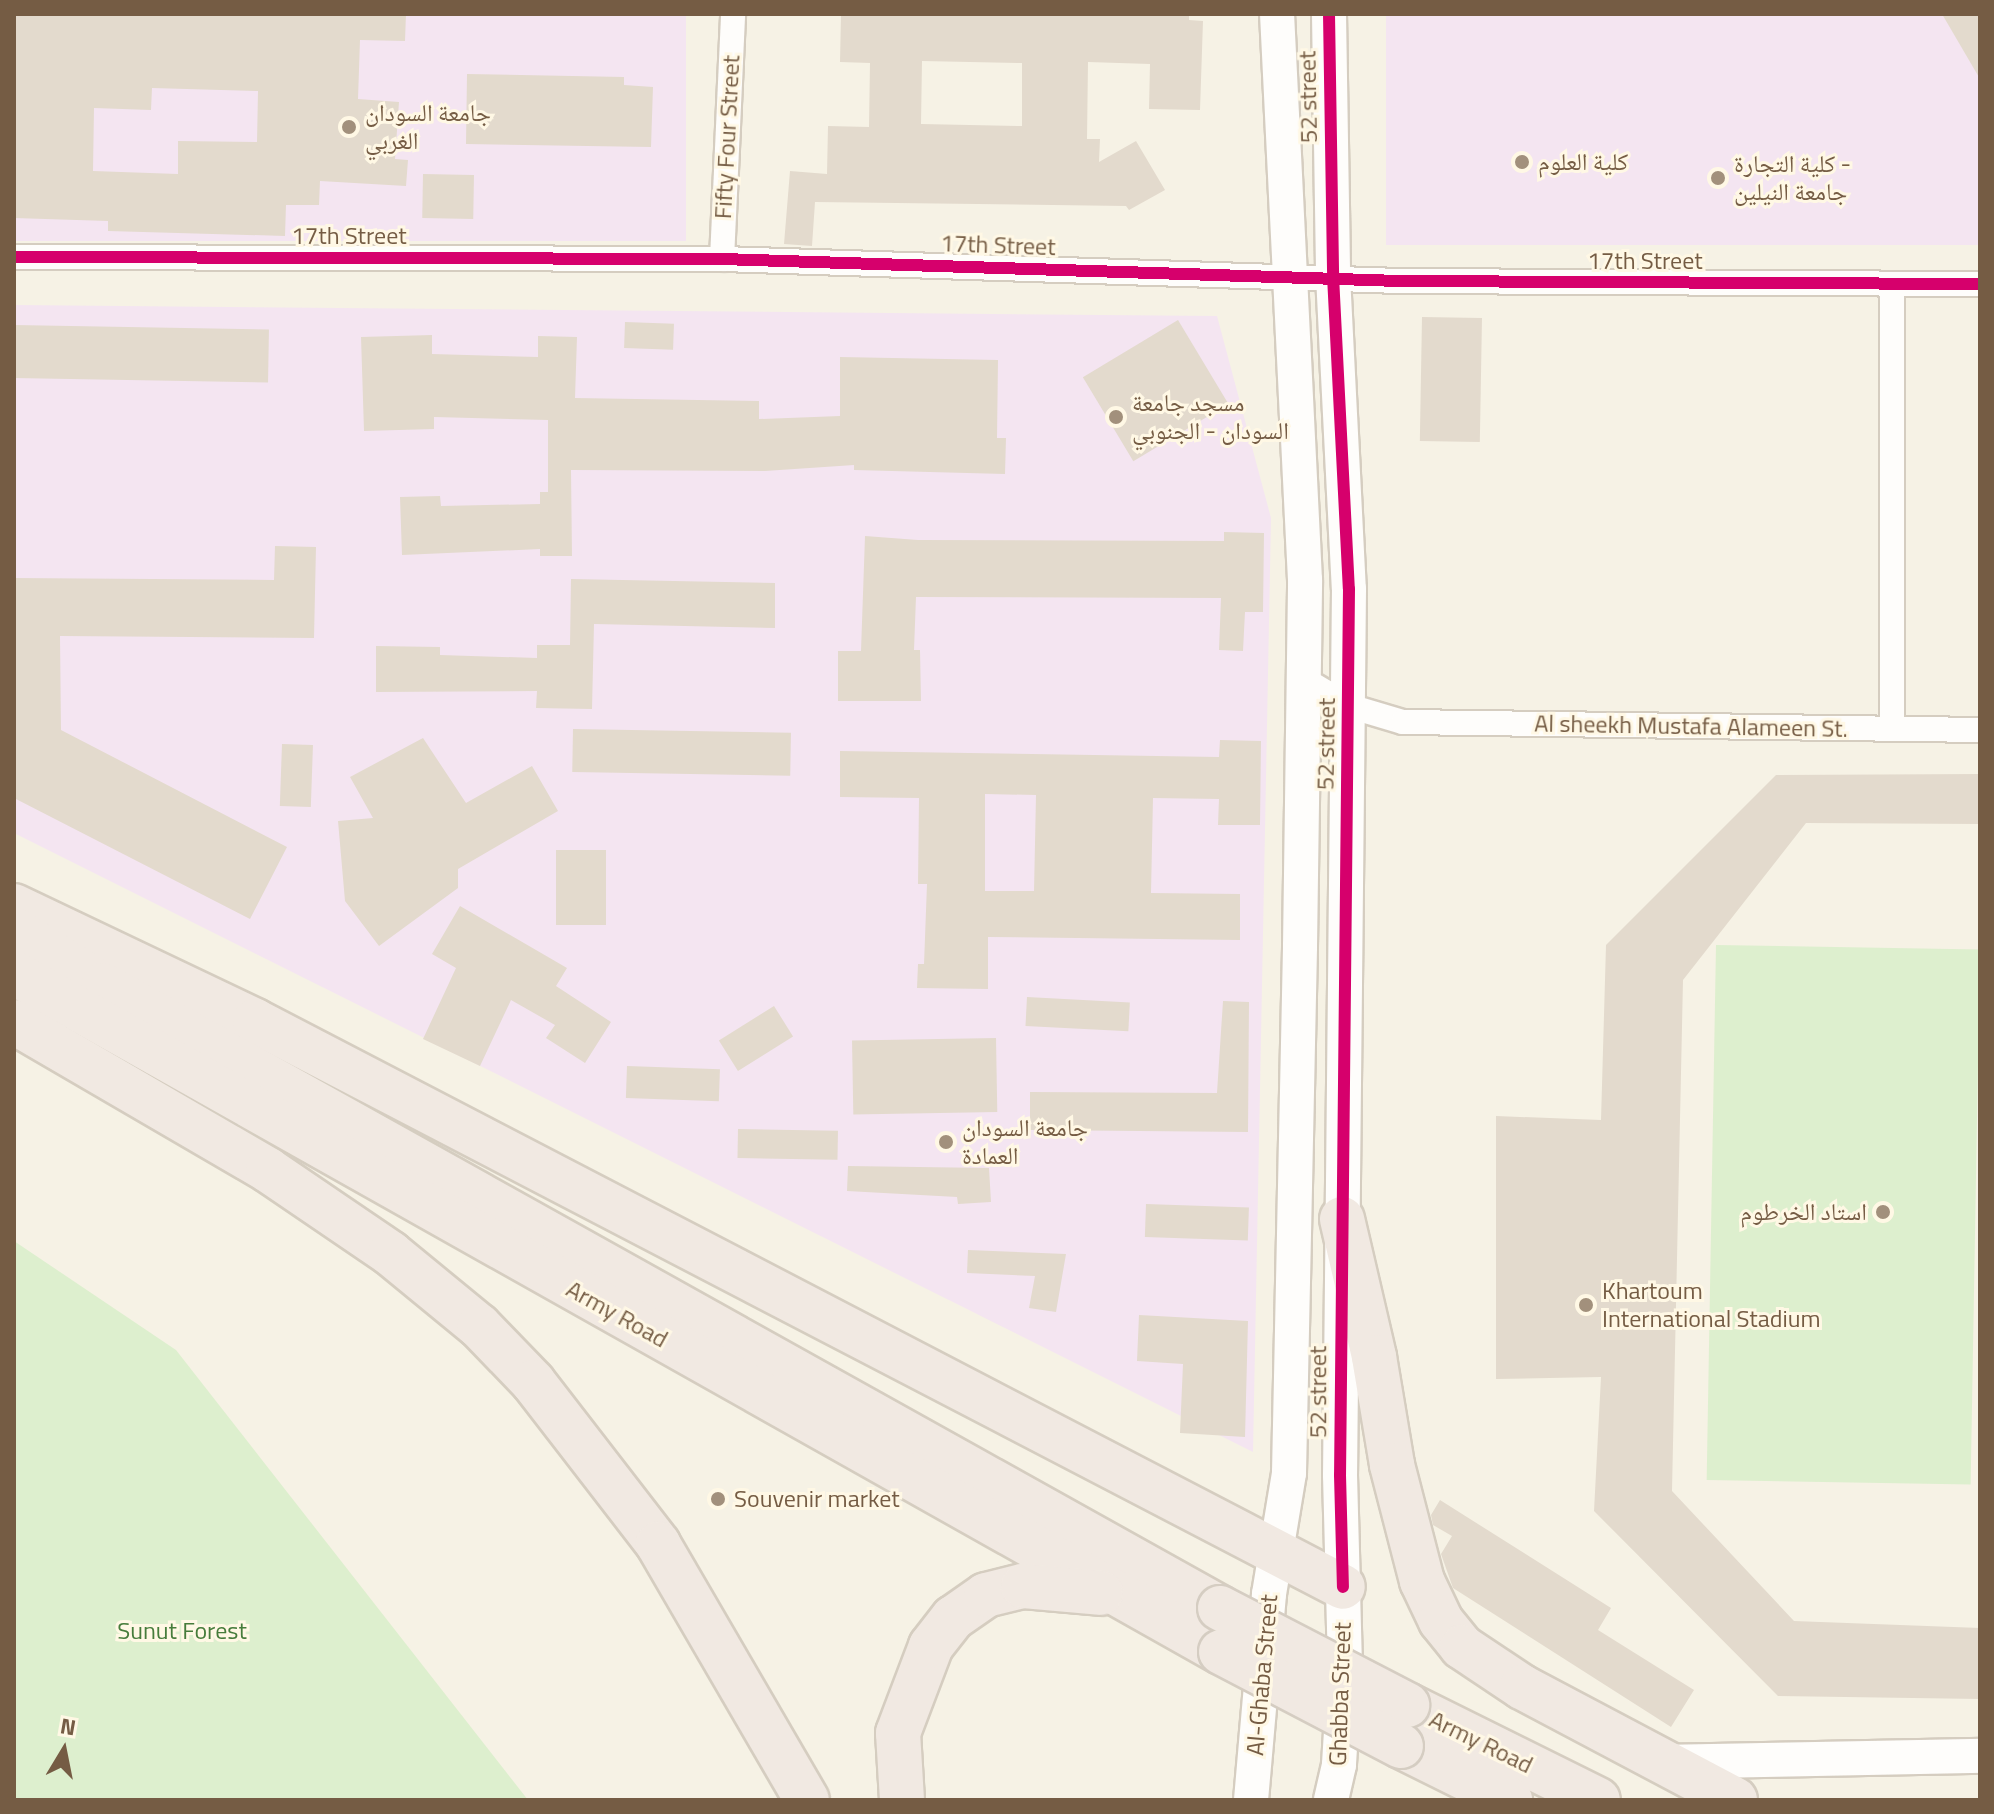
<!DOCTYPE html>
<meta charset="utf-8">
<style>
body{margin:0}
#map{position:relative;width:1994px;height:1814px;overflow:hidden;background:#f6f2e5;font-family:"Titillium Web","Noto Naskh Arabic",sans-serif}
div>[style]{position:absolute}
.education>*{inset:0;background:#f4e5f1;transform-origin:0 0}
.green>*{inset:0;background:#ddefce;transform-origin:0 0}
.building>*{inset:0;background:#e3dacd;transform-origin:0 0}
.roads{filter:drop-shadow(2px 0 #d5cdc0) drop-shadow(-2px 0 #d5cdc0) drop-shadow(0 2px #d5cdc0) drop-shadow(0 -2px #d5cdc0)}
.street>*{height:24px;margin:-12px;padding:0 12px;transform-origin:12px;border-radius:12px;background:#fefdfb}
.secondary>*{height:34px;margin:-17px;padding:0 17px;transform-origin:17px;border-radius:17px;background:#fefdfb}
.highway>*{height:44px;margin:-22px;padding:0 22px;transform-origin:22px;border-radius:22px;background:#f1e9e2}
.bridges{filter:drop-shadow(2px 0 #d5cdc2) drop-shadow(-2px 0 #d5cdc2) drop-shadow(0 2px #d5cdc2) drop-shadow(0 -2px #d5cdc2)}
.highway-bridge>*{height:44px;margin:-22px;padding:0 22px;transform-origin:22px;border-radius:22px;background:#f1e9e2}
.cycleway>*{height:12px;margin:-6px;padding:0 6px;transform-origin:6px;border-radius:6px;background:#d6006c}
.dots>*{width:22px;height:22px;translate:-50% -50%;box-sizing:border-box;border:4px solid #fff8e5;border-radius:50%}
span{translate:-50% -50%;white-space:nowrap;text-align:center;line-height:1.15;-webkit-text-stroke:6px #fff8e5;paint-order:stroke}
.street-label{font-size:24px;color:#755c44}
.poi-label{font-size:24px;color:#755c44}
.left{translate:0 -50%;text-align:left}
.right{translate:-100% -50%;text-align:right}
.park-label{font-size:24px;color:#467c3b}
.frame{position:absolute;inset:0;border:16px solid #755c44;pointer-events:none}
.north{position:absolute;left:24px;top:1710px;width:80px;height:80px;-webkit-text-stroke:6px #fff8e5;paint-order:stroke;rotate:10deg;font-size:22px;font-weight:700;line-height:32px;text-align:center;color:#755c44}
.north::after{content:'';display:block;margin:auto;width:28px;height:36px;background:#755c44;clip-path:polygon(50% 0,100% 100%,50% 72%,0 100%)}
</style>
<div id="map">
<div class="education">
<i style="left:14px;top:14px;width:672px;height:227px"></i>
<i style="left:1386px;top:14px;width:594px;height:231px"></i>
<i style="clip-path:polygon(14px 305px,1217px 316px,1271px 518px,1253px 1452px,14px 833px)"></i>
</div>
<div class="green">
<i style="left:1716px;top:945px;width:264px;height:535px;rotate:1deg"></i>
<i style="clip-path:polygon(14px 1241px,176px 1350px,528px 1800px,14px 1800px)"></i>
</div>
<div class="building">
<i style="clip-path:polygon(evenodd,14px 14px,406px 14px,405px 41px,360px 40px,358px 99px,399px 102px,395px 159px,408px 160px,406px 186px,320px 181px,319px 205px,286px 205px,285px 236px,108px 231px,108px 221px,14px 218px,14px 14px,152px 88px,258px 91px,257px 142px,178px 141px,178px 174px,93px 171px,94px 108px,151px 110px,152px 88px)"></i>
<i style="clip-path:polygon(evenodd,841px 14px,1189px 14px,1189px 20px,1203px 21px,1200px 110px,1149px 109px,1150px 64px,1088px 62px,1087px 139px,1100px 139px,1099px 162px,1136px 141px,1165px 190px,1129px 210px,1126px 206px,815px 202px,812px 246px,784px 244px,790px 171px,827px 174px,828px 126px,869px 127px,870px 63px,840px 62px,841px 14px,922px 61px,1022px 63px,1022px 126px,921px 124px,922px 61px)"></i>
<i style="clip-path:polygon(1942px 14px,1980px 14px,1980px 79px)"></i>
<i style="clip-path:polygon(467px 74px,624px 77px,624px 85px,653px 87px,651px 147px,466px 144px)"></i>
<i style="left:423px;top:174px;width:51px;height:44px;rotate:1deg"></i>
<i style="left:1422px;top:317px;width:60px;height:124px;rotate:1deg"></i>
<i style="left:1178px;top:320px;width:98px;height:111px;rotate:59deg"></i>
<i style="left:625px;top:322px;width:49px;height:26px;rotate:2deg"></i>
<i style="left:14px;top:325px;width:255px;height:53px;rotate:1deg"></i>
<i style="clip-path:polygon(432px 335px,432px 354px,538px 357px,538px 336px,577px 337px,575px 398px,759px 401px,759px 419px,840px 416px,840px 357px,998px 360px,997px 438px,1006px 438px,1005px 474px,854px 470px,854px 465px,765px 471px,571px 470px,572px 556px,540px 556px,540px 549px,402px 555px,400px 497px,440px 496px,441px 506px,540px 504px,540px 492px,548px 492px,548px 420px,434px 417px,434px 429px,364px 431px,361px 337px)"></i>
<i style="clip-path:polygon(1224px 532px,1264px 533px,1263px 612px,1245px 612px,1243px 651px,1219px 650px,1221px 598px,916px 597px,914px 650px,920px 650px,921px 701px,838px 701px,838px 651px,861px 651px,865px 536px,918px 540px,1224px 541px)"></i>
<i style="clip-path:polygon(275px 546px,316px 547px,314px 638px,60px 636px,61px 730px,287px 847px,250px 919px,14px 798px,14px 578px,274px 580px)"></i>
<i style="clip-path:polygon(571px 579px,775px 583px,775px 628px,594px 624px,592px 709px,536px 708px,537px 691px,376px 692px,376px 646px,440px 647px,440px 655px,537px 658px,537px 645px,570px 645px)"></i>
<i style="left:573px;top:729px;width:218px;height:43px;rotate:1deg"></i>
<i style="clip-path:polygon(423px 738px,466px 803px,532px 766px,558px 811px,458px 869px,458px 888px,379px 946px,345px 901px,338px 821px,373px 818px,350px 777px)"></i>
<i style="clip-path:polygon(evenodd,1220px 740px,1261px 741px,1260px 825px,1218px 825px,1219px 799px,1153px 798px,1151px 893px,1240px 894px,1240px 940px,988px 937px,988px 989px,917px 988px,918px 964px,924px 964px,927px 884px,918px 884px,919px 798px,840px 797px,840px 751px,1219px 757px,1220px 740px,985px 794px,1036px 795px,1034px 891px,985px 891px,985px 794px)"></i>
<i style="left:282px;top:744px;width:31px;height:62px;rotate:2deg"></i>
<i style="clip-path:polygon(1980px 774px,1980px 824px,1806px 823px,1683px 980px,1672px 1491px,1794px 1621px,1980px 1628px,1980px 1699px,1778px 1696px,1594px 1511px,1601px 1377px,1496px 1379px,1496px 1116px,1601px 1120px,1606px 945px,1776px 775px)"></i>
<i style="left:556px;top:850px;width:50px;height:75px"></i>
<i style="clip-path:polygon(460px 906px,567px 968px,556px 986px,611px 1022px,585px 1063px,546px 1038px,555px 1025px,511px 1000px,480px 1066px,423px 1039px,456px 968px,432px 954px)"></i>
<i style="left:1027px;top:997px;width:103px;height:29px;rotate:3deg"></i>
<i style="clip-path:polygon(1223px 1001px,1249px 1002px,1248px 1132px,1030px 1130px,1030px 1092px,1217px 1093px)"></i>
<i style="left:774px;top:1006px;width:36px;height:65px;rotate:58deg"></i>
<i style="left:996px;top:1038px;width:74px;height:144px;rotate:89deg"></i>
<i style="left:627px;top:1066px;width:93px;height:32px;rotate:2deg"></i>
<i style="left:738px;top:1129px;width:100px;height:29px;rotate:1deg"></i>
<i style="clip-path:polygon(848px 1166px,989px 1168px,991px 1202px,958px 1204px,957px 1197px,847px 1191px)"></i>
<i style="left:1146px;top:1204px;width:103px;height:33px;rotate:2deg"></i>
<i style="clip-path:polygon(968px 1250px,1066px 1254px,1056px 1312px,1029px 1308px,1035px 1276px,967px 1273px)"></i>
<i style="clip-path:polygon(1139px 1315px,1248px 1321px,1245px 1437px,1180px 1433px,1183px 1364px,1137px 1361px)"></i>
<i style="clip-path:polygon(1440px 1500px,1611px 1608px,1598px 1630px,1694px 1690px,1671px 1727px,1453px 1588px,1441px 1554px,1452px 1536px,1433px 1525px,1431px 1515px)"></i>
</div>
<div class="roads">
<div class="street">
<i style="left:14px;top:257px;width:708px;rotate:0.16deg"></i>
<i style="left:722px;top:259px;width:679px;rotate:1.86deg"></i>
<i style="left:1401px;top:281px;width:579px;rotate:0.3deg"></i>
<i style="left:722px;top:259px;width:245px;rotate:-87.4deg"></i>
<i style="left:1302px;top:678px;width:55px;rotate:30.8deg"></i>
<i style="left:1349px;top:706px;width:56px;rotate:16.5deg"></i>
<i style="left:1403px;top:722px;width:577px;rotate:0.79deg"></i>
<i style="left:1892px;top:729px;width:444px;rotate:-90deg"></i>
</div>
<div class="secondary">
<i style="left:1329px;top:14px;width:262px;rotate:89.1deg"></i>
<i style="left:1333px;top:276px;width:313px;rotate:87.1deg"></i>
<i style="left:1349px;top:589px;width:886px;rotate:90.58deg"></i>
<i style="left:1340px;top:1475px;width:191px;rotate:88.5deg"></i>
<i style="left:1345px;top:1666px;width:99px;rotate:93.5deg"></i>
<i style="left:1339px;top:1765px;width:36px;rotate:103deg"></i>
<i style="left:1664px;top:1762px;width:316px;rotate:-1.1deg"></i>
<i style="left:1251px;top:1800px;width:207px;rotate:-85deg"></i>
<i style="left:1269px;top:1594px;width:123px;rotate:-80.6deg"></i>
<i style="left:1289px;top:1473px;width:527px;rotate:-88.8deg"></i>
<i style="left:1300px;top:946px;width:366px;rotate:-89.2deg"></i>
<i style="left:1305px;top:580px;width:567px;rotate:-92.83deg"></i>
</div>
<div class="highway">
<i style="left:14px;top:906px;width:267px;rotate:25.5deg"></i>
<i style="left:255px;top:1021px;width:1226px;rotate:27.48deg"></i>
<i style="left:16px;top:930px;width:103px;rotate:32.3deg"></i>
<i style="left:103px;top:985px;width:1279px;rotate:29.15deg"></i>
<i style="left:14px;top:973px;width:1385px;rotate:29.36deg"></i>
<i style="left:14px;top:1022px;width:294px;rotate:30.2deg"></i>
<i style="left:268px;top:1170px;width:148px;rotate:34.2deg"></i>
<i style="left:390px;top:1253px;width:115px;rotate:39.4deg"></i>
<i style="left:479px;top:1326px;width:78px;rotate:46deg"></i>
<i style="left:533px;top:1382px;width:205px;rotate:52.3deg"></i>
<i style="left:658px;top:1544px;width:296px;rotate:59.8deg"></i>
<i style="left:1342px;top:1219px;width:142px;rotate:76.9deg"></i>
<i style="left:1374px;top:1357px;width:109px;rotate:80.5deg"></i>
<i style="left:1392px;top:1465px;width:120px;rotate:75.5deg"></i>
<i style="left:1422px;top:1581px;width:44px;rotate:64.6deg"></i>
<i style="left:1441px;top:1621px;width:33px;rotate:51deg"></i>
<i style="left:1462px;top:1647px;width:72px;rotate:33.7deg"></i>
<i style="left:1522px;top:1687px;width:241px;rotate:27.9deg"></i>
<i style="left:1407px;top:1705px;width:213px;rotate:26.4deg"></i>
<i style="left:1401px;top:1746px;width:122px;rotate:26.4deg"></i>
<i style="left:902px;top:1800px;width:67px;rotate:-93.4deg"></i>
<i style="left:898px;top:1733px;width:93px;rotate:-69.2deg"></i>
<i style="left:931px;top:1646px;width:36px;rotate:-52deg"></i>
<i style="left:953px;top:1618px;width:40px;rotate:-34.9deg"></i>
<i style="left:986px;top:1595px;width:38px;rotate:-14deg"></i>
<i style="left:1023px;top:1586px;width:78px;rotate:5.1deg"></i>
</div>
</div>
<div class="bridges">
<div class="highway-bridge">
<i style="left:1220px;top:1608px;width:211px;rotate:27.4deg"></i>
<i style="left:1221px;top:1652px;width:203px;rotate:27.6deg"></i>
</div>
</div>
<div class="cycleway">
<i style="left:1329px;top:14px;width:262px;rotate:89.1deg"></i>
<i style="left:1333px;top:276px;width:313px;rotate:87.1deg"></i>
<i style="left:1349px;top:589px;width:886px;rotate:90.58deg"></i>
<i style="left:1340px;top:1475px;width:112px;rotate:88.5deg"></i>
<i style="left:14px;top:257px;width:708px;rotate:0.16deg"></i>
<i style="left:722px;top:259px;width:679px;rotate:1.86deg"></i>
<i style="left:1401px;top:281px;width:579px;rotate:0.3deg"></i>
</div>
<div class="dots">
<i style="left:349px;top:127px;background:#a2907c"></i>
<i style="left:1522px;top:162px;background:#a2907c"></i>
<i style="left:1718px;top:178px;background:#a2907c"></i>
<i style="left:1116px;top:417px;background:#a2907c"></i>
<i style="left:946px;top:1142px;background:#a2907c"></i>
<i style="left:1883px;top:1212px;background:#a2907c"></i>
<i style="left:1586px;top:1305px;background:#a2907c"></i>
<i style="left:718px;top:1499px;background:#a2907c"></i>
</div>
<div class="street-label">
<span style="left:1308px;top:97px;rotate:-91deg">52 street</span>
<span style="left:727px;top:137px;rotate:-87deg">Fifty Four Street</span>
<span style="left:349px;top:236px">17th Street</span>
<span style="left:998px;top:245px;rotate:2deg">17th Street</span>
<span style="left:1645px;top:261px">17th Street</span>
<span style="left:1691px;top:726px;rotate:1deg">Al sheekh Mustafa Alameen St.</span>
<span style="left:1326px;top:744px;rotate:-89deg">52 street</span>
<span style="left:617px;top:1314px;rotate:29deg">Army Road</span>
<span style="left:1318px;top:1392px;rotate:-90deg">52 street</span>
<span style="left:1262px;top:1675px;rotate:-85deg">Al-Ghaba Street</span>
<span style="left:1340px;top:1694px;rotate:-88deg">Ghabba Street</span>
<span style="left:1481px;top:1742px;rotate:26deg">Army Road</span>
</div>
<div class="poi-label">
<span class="left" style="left:365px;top:127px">جامعة السودان<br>الغربي</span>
<span class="left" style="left:1538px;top:162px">كلية العلوم</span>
<span class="left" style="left:1734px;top:178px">كلية التجارة -<br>جامعة النيلين</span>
<span class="left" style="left:1132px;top:417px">مسجد جامعة<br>السودان - الجنوبي</span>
<span class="left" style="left:962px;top:1142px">جامعة السودان<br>العمادة</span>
<span class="right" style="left:1867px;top:1212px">استاد الخرطوم</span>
<span class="left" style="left:1602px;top:1305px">Khartoum<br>International Stadium</span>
<span class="left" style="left:734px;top:1499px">Souvenir market</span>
</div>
<div class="park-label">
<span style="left:182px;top:1631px">Sunut Forest</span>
</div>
<div class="frame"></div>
<div class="north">N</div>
</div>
